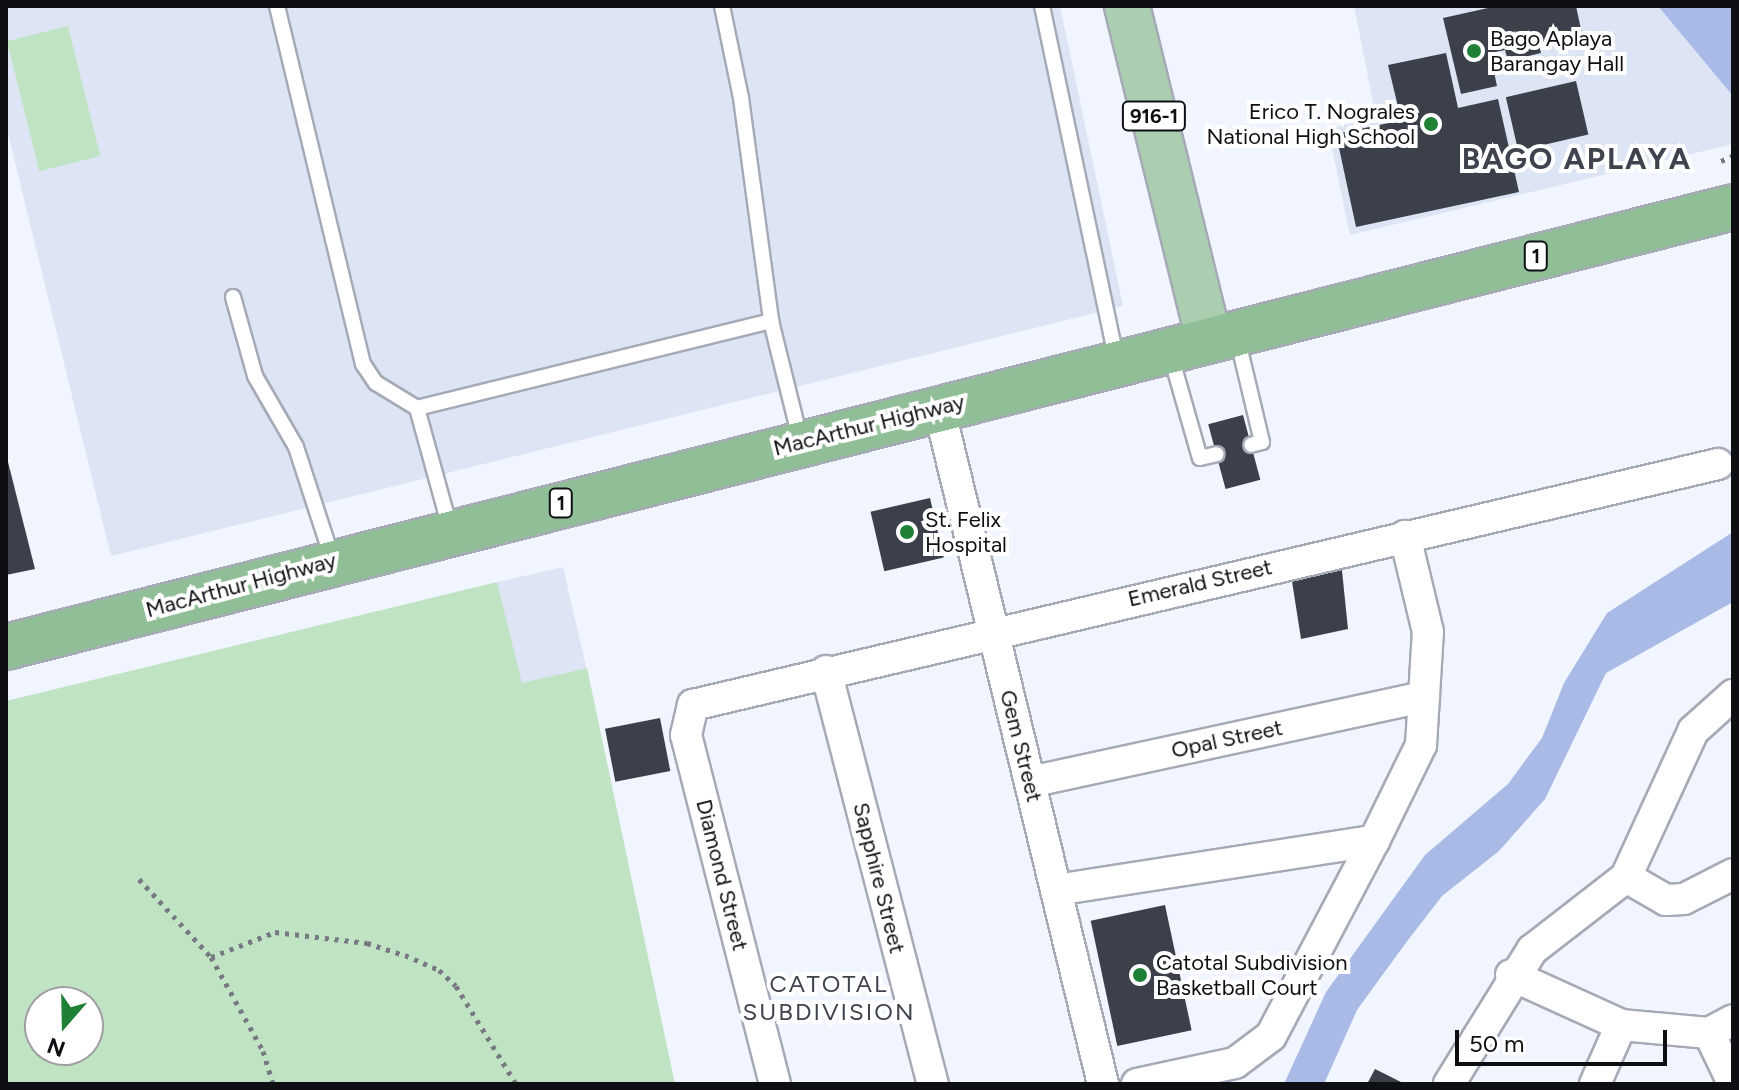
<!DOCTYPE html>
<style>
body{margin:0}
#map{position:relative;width:1739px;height:1090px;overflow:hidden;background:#f0f5ff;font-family:Figtree,sans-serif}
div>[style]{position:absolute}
.built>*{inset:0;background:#dde4f4;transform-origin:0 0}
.green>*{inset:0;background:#c0e3c3;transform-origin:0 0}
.water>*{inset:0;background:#a8bae5}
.building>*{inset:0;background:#3b404a;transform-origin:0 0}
.path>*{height:5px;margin-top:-2.5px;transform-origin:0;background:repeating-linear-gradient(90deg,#777a81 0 4px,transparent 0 10px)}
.roads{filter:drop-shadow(2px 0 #a5aab6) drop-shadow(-2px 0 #a5aab6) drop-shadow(0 2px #a5aab6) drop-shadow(0 -2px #a5aab6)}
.service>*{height:14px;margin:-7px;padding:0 7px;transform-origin:7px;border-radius:7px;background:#fff}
.minor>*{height:30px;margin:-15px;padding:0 15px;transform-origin:15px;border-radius:15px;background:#fff}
.primary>*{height:44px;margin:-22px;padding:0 22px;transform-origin:22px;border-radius:22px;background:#acceb0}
.trunk>*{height:44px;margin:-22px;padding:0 22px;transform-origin:22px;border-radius:22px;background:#90be96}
.dots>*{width:22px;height:22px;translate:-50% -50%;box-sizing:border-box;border:4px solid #fff;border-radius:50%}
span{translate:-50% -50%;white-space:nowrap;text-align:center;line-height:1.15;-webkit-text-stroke:8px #fff;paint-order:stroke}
.shield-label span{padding:2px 6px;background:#fff;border:2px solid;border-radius:6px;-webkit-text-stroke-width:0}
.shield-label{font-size:20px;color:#0d0f13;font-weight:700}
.poi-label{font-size:22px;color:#0d0f13}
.left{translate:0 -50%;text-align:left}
.right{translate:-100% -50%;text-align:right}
.street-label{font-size:22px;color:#0d0f13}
.neighbourhood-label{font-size:24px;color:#3e434d;letter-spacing:2px}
.district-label{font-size:30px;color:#3e434d;font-weight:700;letter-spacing:2px}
.frame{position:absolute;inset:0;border:8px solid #0d0f13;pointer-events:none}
.north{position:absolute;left:24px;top:986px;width:80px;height:80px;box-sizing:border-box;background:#fff;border:2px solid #9e9fa1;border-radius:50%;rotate:200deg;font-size:22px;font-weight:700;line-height:32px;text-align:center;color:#0d0f13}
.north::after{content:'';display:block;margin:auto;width:28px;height:36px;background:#1e8135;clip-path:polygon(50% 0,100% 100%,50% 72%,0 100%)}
.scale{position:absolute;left:1455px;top:1030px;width:212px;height:36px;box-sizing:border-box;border:4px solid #0d0f13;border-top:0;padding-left:10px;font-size:24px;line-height:28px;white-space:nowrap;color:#0d0f13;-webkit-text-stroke:6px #fff;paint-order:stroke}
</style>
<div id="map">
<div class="built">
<i style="clip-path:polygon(6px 6px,1060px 6px,1123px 306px,111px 556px,6px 125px)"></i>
<i style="clip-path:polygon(1354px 6px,1658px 6px,1733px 96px,1733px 144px,1350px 235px,1328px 129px,1376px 117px)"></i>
<i style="left:563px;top:567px;width:104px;height:68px;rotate:77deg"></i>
</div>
<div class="green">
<i style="left:68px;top:26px;width:134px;height:63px;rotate:76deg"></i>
<i style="clip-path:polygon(evenodd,497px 582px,522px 683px,587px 668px,675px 1084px,6px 1084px,6px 701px,497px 582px,40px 1002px,88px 1002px,88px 1050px,40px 1050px,40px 1002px)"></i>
</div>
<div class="water">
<i style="clip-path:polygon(1658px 6px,1733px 6px,1733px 96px)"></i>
<i style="clip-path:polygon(1733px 532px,1733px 602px,1606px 673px,1545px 799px,1499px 851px,1442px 896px,1405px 944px,1357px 1010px,1324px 1084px,1284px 1084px,1326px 992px,1425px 855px,1508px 784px,1542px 738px,1564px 683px,1607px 613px)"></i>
</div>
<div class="building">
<i style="clip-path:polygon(1497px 6px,1576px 6px,1582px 34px,1539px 44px,1541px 53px,1508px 61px,1505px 50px,1490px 53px,1497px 86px,1461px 94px,1443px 18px)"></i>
<i style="clip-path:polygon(1446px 53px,1458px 108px,1498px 99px,1519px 192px,1356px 227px,1336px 134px,1408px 119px,1406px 109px,1399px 111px,1388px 65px)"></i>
<i style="left:1576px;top:81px;width:55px;height:72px;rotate:77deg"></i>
<i style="left:1243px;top:415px;width:67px;height:36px;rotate:75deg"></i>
<i style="clip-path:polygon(6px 454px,35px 569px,6px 575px)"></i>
<i style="left:930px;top:498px;width:61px;height:61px;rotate:77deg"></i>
<i style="clip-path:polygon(1341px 561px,1348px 629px,1301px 639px,1291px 575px)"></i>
<i style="left:660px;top:718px;width:54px;height:56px;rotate:79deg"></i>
<i style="left:1165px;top:905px;width:128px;height:76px;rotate:78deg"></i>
<i style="clip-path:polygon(1375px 1069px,1405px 1084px,1367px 1084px)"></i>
</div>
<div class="path">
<i style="left:1721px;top:161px;width:13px;rotate:-23deg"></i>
<i style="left:139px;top:879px;width:106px;rotate:47.3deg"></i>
<i style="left:211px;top:957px;width:107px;rotate:61deg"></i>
<i style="left:263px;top:1051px;width:34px;rotate:73deg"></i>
<i style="left:211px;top:957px;width:69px;rotate:-21.3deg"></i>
<i style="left:275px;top:932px;width:93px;rotate:6.8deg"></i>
<i style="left:367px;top:943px;width:40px;rotate:18deg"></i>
<i style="left:405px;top:955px;width:37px;rotate:24deg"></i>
<i style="left:439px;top:970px;width:23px;rotate:43deg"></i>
<i style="left:456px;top:986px;width:115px;rotate:58.5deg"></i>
</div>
<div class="roads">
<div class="service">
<i style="left:277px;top:6px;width:368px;rotate:76.5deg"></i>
<i style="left:363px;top:364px;width:23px;rotate:56deg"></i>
<i style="left:376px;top:383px;width:48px;rotate:31.4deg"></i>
<i style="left:417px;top:408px;width:124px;rotate:74.6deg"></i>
<i style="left:722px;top:6px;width:94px;rotate:78.3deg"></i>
<i style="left:741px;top:98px;width:225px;rotate:82.3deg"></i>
<i style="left:771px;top:321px;width:125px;rotate:76.1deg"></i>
<i style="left:1042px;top:6px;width:360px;rotate:78.1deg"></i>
<i style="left:233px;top:297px;width:82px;rotate:74.4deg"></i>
<i style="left:255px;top:376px;width:82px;rotate:60deg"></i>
<i style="left:296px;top:447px;width:120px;rotate:72deg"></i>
<i style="left:1237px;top:337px;width:108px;rotate:76.6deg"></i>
<i style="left:1262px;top:442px;width:11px;rotate:165deg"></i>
<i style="left:1170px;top:353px;width:109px;rotate:74.1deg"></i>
<i style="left:1200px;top:458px;width:17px;rotate:-13deg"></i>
<i style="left:417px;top:408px;width:365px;rotate:-13.8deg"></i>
</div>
<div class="minor">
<i style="left:939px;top:408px;width:696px;rotate:76.36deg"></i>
<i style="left:826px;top:671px;width:427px;rotate:75.5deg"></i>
<i style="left:1030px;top:782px;width:403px;rotate:-12.2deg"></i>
<i style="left:1626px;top:877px;width:46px;rotate:29.9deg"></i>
<i style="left:1666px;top:900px;width:18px;rotate:-3deg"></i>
<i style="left:1684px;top:899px;width:55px;rotate:-27deg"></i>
<i style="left:1056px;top:890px;width:322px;rotate:-8.8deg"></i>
<i style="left:1511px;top:975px;width:121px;rotate:24.4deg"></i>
<i style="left:1621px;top:1025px;width:88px;rotate:5.2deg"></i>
<i style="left:1709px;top:1033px;width:27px;rotate:-28deg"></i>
<i style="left:1709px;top:1033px;width:55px;rotate:64.4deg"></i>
<i style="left:775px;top:1084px;width:360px;rotate:-104.3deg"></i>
<i style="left:686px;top:735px;width:31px;rotate:-77deg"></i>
<i style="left:693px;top:705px;width:1053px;rotate:-13.23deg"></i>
<i style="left:1137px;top:1084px;width:100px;rotate:-12.1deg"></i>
<i style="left:1235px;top:1063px;width:45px;rotate:-36.9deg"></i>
<i style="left:1271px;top:1036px;width:221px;rotate:-62.2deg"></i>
<i style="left:1374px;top:841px;width:107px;rotate:-63.9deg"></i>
<i style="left:1421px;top:745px;width:113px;rotate:-86.5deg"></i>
<i style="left:1428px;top:632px;width:99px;rotate:-103.5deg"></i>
<i style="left:1449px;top:1084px;width:158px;rotate:-58.2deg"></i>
<i style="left:1532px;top:950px;width:119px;rotate:-37.8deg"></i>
<i style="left:1626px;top:877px;width:161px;rotate:-65.3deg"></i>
<i style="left:1693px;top:731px;width:54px;rotate:-42deg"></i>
<i style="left:1595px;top:1084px;width:64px;rotate:-66.2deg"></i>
</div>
<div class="primary">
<i style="left:1127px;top:6px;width:343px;rotate:76.2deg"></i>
</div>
<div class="trunk">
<i style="left:6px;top:647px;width:1782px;rotate:-14.29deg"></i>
</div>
</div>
<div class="dots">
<i style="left:1474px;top:51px;background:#1e8135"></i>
<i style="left:1431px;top:124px;background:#1e8135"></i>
<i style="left:907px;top:532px;background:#1e8135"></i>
<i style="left:1140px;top:975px;background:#1e8135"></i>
</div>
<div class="shield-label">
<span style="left:1154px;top:116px">916-1</span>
<span style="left:1536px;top:256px">1</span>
<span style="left:561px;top:503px">1</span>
</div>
<div class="poi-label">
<span class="left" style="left:1490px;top:51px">Bago Aplaya<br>Barangay Hall</span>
<span class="right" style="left:1415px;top:124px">Erico T. Nograles<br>National High School</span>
<span class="left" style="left:925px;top:532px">St. Felix<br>Hospital</span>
<span class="left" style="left:1156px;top:975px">Catotal Subdivision<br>Basketball Court</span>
</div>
<div class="street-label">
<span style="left:869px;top:425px;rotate:-14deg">MacArthur Highway</span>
<span style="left:1200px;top:583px;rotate:-13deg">Emerald Street</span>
<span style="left:241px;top:585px;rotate:-15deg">MacArthur Highway</span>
<span style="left:1227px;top:739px;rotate:-12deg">Opal Street</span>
<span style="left:1021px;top:746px;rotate:76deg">Gem Street</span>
<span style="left:722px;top:875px;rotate:76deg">Diamond Street</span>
<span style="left:879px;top:878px;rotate:76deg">Sapphire Street</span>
</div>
<div class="neighbourhood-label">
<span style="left:829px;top:998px">CATOTAL<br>SUBDIVISION</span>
</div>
<div class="district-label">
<span style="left:1577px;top:159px">BAGO APLAYA</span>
</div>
<div class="frame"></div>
<div class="north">N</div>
<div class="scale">50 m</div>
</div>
